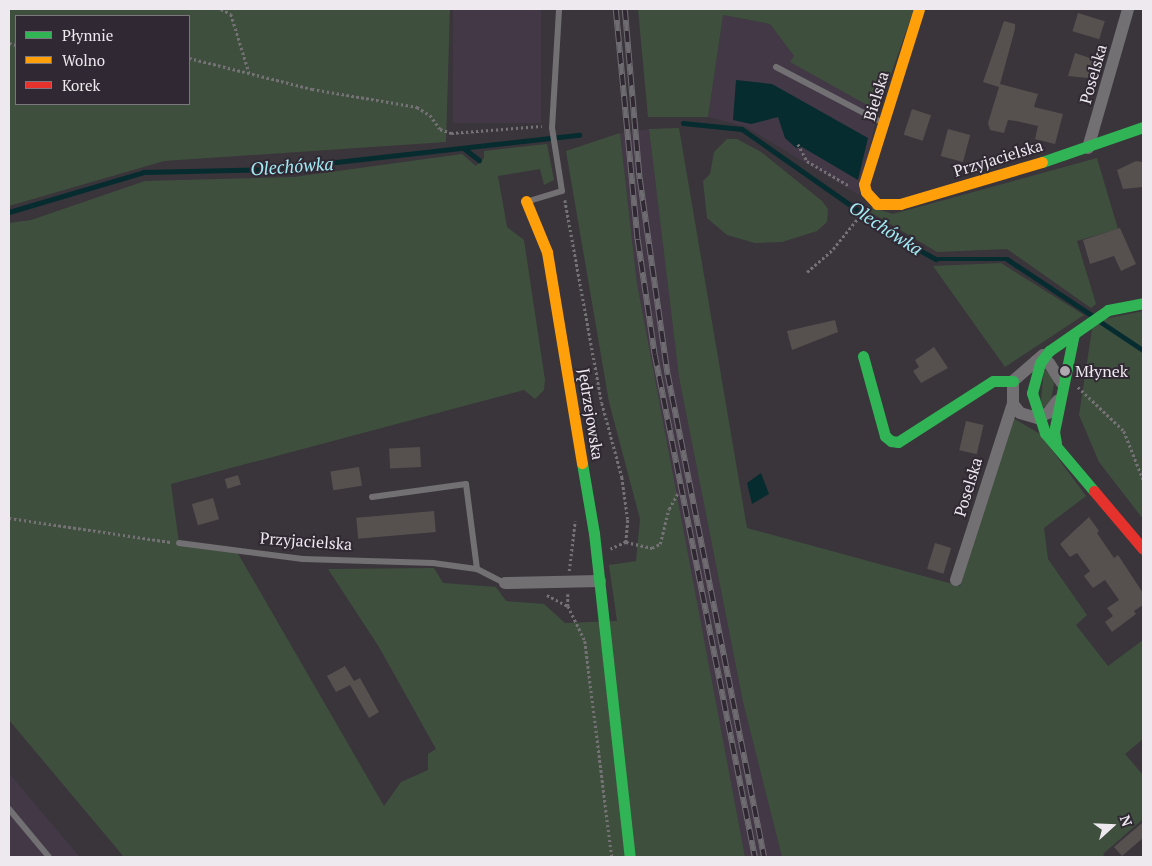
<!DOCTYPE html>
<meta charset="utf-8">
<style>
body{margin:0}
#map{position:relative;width:1152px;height:866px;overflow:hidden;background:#39353b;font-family:"PT Serif",serif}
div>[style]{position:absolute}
.built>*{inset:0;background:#423846;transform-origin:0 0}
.green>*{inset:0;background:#3f4f3e}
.water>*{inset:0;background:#072c30}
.stream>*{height:4.5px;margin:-2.25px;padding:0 2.25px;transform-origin:2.25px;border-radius:2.25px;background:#072c30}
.building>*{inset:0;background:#56504e;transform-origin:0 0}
.path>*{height:2.5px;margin-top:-1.25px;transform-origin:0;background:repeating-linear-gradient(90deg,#757276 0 2.5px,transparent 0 5px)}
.lane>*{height:6px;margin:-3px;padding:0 3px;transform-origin:3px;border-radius:3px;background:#737074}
.street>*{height:12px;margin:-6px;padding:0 6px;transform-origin:6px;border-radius:6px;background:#737074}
.fast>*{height:11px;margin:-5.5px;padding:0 5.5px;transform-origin:5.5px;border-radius:5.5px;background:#30b455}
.slow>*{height:11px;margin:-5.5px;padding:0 5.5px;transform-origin:5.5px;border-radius:5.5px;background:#ff9f0a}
.jam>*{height:11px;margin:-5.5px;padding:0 5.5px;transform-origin:5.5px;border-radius:5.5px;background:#e5322d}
.rail>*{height:5.5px;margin-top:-2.75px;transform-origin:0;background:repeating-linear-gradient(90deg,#302933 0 11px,#6f6c71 0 22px);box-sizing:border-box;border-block:1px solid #6f6c71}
.dots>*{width:14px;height:14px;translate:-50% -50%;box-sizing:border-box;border:2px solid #302933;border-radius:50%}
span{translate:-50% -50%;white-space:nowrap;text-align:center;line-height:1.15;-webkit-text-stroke:4px #302933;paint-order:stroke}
.street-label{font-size:16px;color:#ede9ef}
.poi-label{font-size:16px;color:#ede9ef}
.left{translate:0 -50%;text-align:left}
.water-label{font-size:18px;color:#a1eaf4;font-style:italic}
.frame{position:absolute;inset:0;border:10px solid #ede9ef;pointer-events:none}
.legend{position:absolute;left:15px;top:15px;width:175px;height:90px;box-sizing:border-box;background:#302933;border:1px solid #7c767e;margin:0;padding:6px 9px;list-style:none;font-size:15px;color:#ede9ef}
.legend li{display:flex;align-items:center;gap:10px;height:25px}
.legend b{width:25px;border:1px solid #7c767e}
.north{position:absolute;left:1087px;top:801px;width:50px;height:50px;-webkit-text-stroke:4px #302933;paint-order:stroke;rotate:70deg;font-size:14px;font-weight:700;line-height:20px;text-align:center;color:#ede9ef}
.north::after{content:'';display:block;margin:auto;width:18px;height:22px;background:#ede9ef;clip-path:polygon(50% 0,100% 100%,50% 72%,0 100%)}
</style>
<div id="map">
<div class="built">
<i style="left:453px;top:9px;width:88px;height:114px"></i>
<i style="clip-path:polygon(723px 15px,770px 24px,794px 56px,791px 62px,878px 111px,859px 195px,746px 127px,708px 117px)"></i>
<i style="clip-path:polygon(649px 129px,679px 377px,743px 702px,782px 857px,745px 857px,662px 424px,637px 284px,620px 133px)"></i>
<i style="clip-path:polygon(9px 773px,80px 857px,9px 857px)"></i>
</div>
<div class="green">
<i style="clip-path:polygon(evenodd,9px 9px,450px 9px,446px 142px,164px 161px,9px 206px,9px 9px,16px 16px,189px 16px,189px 104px,16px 104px,16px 16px)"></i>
<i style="clip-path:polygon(638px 9px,914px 9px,878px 111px,790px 62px,794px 56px,770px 24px,723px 15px,708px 117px,648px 117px)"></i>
<i style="clip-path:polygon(679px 128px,747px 528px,960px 586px,1013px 418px,1040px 434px,1086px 496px,1044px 528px,1048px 559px,1087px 615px,1076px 625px,1108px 666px,1143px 640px,1143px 739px,1125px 754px,1143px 775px,1143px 819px,1103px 854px,1105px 857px,782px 857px,743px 702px,679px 377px,649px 129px)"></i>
<i style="clip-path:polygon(620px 133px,637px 284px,745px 857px,124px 857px,9px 720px,9px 223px,31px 220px,145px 181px,294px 177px,462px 154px,476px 166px,484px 158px,484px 151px,547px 144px,554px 180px,544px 185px,540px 169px,498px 176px,507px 227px,524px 240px,545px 380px,544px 390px,535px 399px,524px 390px,171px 484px,179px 543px,237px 552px,384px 806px,401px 782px,428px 770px,428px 754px,436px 749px,379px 647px,328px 569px,434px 568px,443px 583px,496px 587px,506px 601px,544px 604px,565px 623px,617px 621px,609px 565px,636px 561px,640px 519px,609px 402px,566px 151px)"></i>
<i style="clip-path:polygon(727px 139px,737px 139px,761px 152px,822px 201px,828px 209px,827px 222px,817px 231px,782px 242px,755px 243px,727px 235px,707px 218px,703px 181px,710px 174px,714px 152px)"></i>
<i style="clip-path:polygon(1097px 158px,1118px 229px,1077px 241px,1096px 304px,1091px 308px,1007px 249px,937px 252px,865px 209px,868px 206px,893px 214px)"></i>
<i style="clip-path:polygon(1001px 263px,1084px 315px,1005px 367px,933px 266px)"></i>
<i style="clip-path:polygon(1143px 311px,1143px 519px,1099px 462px,1079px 415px,1092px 329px,1105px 319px)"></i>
<i style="clip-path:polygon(1044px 369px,1055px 378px,1051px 401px,1040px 411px)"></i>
</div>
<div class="water">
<i style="clip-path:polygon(736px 80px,772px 84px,868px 138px,858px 180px,802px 147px,796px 148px,785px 138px,778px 117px,751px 124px,733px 120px)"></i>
<i style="clip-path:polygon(761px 473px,769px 494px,752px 504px,747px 483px)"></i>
</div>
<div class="stream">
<i style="left:683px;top:123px;width:59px;rotate:5.8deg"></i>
<i style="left:742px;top:129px;width:192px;rotate:35deg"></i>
<i style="left:899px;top:239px;width:42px;rotate:28.4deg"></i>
<i style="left:936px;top:259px;width:71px"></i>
<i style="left:1007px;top:259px;width:103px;rotate:33.5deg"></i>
<i style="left:465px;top:149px;width:18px;rotate:38deg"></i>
<i style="left:9px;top:212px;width:141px;rotate:-16.5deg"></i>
<i style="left:144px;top:172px;width:130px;rotate:-1.3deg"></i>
<i style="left:274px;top:169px;width:307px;rotate:-6.4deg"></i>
<i style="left:1101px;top:322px;width:50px;rotate:33.7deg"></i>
</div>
<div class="building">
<i style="left:1078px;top:13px;width:28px;height:19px;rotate:17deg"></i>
<i style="clip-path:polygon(1004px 21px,1015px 24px,1015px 29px,1000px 84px,1038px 94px,1034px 107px,1063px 114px,1055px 144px,1035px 139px,1038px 126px,1016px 121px,1008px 120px,1004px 133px,990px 130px,988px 123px,999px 87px,983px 82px)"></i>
<i style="clip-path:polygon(1075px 53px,1093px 59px,1088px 78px,1068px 76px)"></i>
<i style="left:912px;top:109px;width:20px;height:27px;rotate:18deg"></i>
<i style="left:948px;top:129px;width:23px;height:28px;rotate:15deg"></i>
<i style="clip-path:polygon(1136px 161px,1143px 162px,1143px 187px,1123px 189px,1117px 170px)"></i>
<i style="clip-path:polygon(1120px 228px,1136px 264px,1121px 271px,1114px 256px,1090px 264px,1083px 240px)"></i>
<i style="clip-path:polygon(835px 320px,838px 332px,792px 350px,787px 331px)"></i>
<i style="clip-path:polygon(934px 347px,948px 368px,921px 383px,913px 371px,919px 367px,915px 360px)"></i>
<i style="left:966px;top:421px;width:18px;height:30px;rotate:13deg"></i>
<i style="left:420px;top:447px;width:20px;height:31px;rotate:87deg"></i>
<i style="left:359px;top:467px;width:19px;height:29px;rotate:81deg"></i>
<i style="left:238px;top:475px;width:10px;height:14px;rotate:73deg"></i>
<i style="left:213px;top:498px;width:22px;height:22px;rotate:74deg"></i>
<i style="left:434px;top:511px;width:21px;height:78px;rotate:85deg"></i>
<i style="clip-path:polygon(1089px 517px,1099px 531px,1097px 533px,1114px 558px,1118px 555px,1143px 593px,1143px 605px,1134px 611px,1136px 614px,1112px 632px,1105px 622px,1113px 616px,1107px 608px,1119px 600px,1105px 580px,1093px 588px,1084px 576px,1090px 571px,1077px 553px,1070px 557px,1060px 544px)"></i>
<i style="left:935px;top:543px;width:17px;height:27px;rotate:17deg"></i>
<i style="clip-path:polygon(345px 666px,354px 681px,360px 678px,379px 712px,369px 718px,350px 685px,336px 692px,327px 676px)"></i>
<i style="clip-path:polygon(1143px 822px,1143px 838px,1122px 856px,1114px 847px)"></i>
</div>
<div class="path">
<i style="left:221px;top:9px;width:11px;rotate:27deg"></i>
<i style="left:231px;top:14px;width:61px;rotate:72.8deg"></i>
<i style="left:9px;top:43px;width:7px;rotate:16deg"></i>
<i style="left:189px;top:58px;width:127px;rotate:14.1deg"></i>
<i style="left:312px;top:89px;width:107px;rotate:9.7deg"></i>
<i style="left:417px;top:107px;width:15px;rotate:32deg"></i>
<i style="left:430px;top:115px;width:17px;rotate:54deg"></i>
<i style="left:440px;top:129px;width:12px;rotate:20deg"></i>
<i style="left:451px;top:133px;width:91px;rotate:-4.4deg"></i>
<i style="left:798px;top:144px;width:19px;rotate:62deg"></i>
<i style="left:807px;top:161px;width:48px;rotate:30.3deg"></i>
<i style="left:565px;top:200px;width:206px;rotate:79.7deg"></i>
<i style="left:602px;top:403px;width:77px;rotate:74.9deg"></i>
<i style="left:622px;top:477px;width:43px;rotate:82.1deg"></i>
<i style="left:628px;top:520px;width:22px;rotate:95deg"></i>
<i style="left:626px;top:542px;width:17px;rotate:155deg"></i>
<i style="left:807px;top:272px;width:35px;rotate:-41deg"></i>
<i style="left:833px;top:249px;width:48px;rotate:-51deg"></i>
<i style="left:1078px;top:387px;width:64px;rotate:43.7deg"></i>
<i style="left:1124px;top:431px;width:52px;rotate:68.4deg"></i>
<i style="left:9px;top:518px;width:163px;rotate:8.5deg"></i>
<i style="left:626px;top:542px;width:27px;rotate:13deg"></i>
<i style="left:652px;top:548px;width:9px;rotate:-27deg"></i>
<i style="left:660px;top:544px;width:36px;rotate:-76deg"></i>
<i style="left:669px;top:509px;width:18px;rotate:-61deg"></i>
<i style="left:569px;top:571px;width:50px;rotate:-83.2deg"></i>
<i style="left:568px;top:594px;width:12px;rotate:90deg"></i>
<i style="left:568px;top:606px;width:39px;rotate:64deg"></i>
<i style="left:585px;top:641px;width:218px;rotate:82.9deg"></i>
<i style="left:547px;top:595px;width:24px;rotate:28deg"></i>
</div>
<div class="lane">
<i style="left:776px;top:67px;width:119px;rotate:27.6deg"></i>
<i style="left:529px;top:201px;width:34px;rotate:-17deg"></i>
<i style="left:562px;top:191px;width:64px;rotate:-99deg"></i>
<i style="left:552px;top:128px;width:119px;rotate:-86.6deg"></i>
<i style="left:372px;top:497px;width:95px;rotate:-7.9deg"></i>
<i style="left:466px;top:484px;width:86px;rotate:82.6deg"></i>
<i style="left:179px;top:543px;width:125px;rotate:7.4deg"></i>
<i style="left:303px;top:559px;width:130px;rotate:1.8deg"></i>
<i style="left:433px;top:563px;width:44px;rotate:7.8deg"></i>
<i style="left:477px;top:569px;width:31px;rotate:27deg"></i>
<i style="left:9px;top:809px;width:62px;rotate:50.2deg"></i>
</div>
<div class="street">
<i style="left:1088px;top:148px;width:145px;rotate:-73.9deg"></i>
<i style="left:1043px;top:355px;width:40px;rotate:139deg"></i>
<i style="left:1013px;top:381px;width:23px;rotate:90deg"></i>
<i style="left:1013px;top:404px;width:11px;rotate:52deg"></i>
<i style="left:1020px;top:413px;width:18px;rotate:16deg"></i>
<i style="left:1037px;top:418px;width:12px;rotate:-24deg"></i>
<i style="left:1048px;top:413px;width:16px;rotate:-52deg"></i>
<i style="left:1036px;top:361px;width:13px;rotate:9deg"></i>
<i style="left:1049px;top:363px;width:24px;rotate:57deg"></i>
<i style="left:956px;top:580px;width:185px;rotate:-72.1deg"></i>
<i style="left:505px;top:583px;width:95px;rotate:-1.2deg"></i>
</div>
<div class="fast">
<i style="left:1042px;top:162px;width:107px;rotate:-19.1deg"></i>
<i style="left:863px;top:356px;width:83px;rotate:74.6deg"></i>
<i style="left:885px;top:436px;width:8px;rotate:40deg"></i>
<i style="left:891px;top:441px;width:7px;rotate:8deg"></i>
<i style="left:898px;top:442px;width:113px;rotate:-32.7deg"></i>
<i style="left:993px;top:381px;width:20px"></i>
<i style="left:1056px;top:443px;width:11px;rotate:-100deg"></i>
<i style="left:1054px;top:432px;width:100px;rotate:-78.5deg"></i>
<i style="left:582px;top:463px;width:71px;rotate:80.3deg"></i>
<i style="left:594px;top:533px;width:326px;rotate:83.7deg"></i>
<i style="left:1094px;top:491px;width:76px;rotate:-130.2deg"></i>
<i style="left:1045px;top:433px;width:42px;rotate:-108deg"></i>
<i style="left:1032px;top:393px;width:31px;rotate:-75deg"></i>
<i style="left:1040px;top:363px;width:15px;rotate:-53deg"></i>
<i style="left:1049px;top:351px;width:72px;rotate:-34.8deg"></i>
<i style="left:1108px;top:310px;width:36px;rotate:-11deg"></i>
</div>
<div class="slow">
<i style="left:919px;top:9px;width:183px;rotate:107.4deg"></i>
<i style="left:864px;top:184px;width:8px;rotate:76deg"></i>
<i style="left:866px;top:192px;width:16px;rotate:47deg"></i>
<i style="left:877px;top:204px;width:23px"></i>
<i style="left:900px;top:204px;width:148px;rotate:-16.5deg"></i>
<i style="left:526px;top:201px;width:55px;rotate:67.6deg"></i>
<i style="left:547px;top:252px;width:214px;rotate:80.6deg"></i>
</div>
<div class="jam">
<i style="left:1094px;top:491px;width:76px;rotate:49.8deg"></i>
</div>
<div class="rail">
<i style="left:616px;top:9px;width:232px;rotate:84.6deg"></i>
<i style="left:638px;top:240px;width:116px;rotate:81.6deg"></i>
<i style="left:655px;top:355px;width:512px;rotate:78.73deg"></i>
<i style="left:625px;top:9px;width:171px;rotate:85deg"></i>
<i style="left:640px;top:179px;width:198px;rotate:81.9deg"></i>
<i style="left:668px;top:375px;width:491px;rotate:78.7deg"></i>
</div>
<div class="dots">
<i style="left:1065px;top:371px;background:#aeaab0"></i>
</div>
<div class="street-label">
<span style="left:1093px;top:74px;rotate:-74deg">Poselska</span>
<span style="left:876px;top:96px;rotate:-73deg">Bielska</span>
<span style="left:998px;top:158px;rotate:-17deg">Przyjacielska</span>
<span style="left:591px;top:414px;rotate:81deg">Jędrzejowska</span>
<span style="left:968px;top:487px;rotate:-73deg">Poselska</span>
<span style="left:306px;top:541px;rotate:4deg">Przyjacielska</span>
</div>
<div class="poi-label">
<span class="left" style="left:1075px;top:371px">Młynek</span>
</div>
<div class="water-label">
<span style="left:292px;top:166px;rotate:-4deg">Olechówka</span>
<span style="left:886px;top:228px;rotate:33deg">Olechówka</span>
</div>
<div class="frame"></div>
<ul class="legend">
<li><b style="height:6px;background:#30b455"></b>Płynnie</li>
<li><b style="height:6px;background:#ff9f0a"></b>Wolno</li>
<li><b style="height:6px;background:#e5322d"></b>Korek</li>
</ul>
<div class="north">N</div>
</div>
